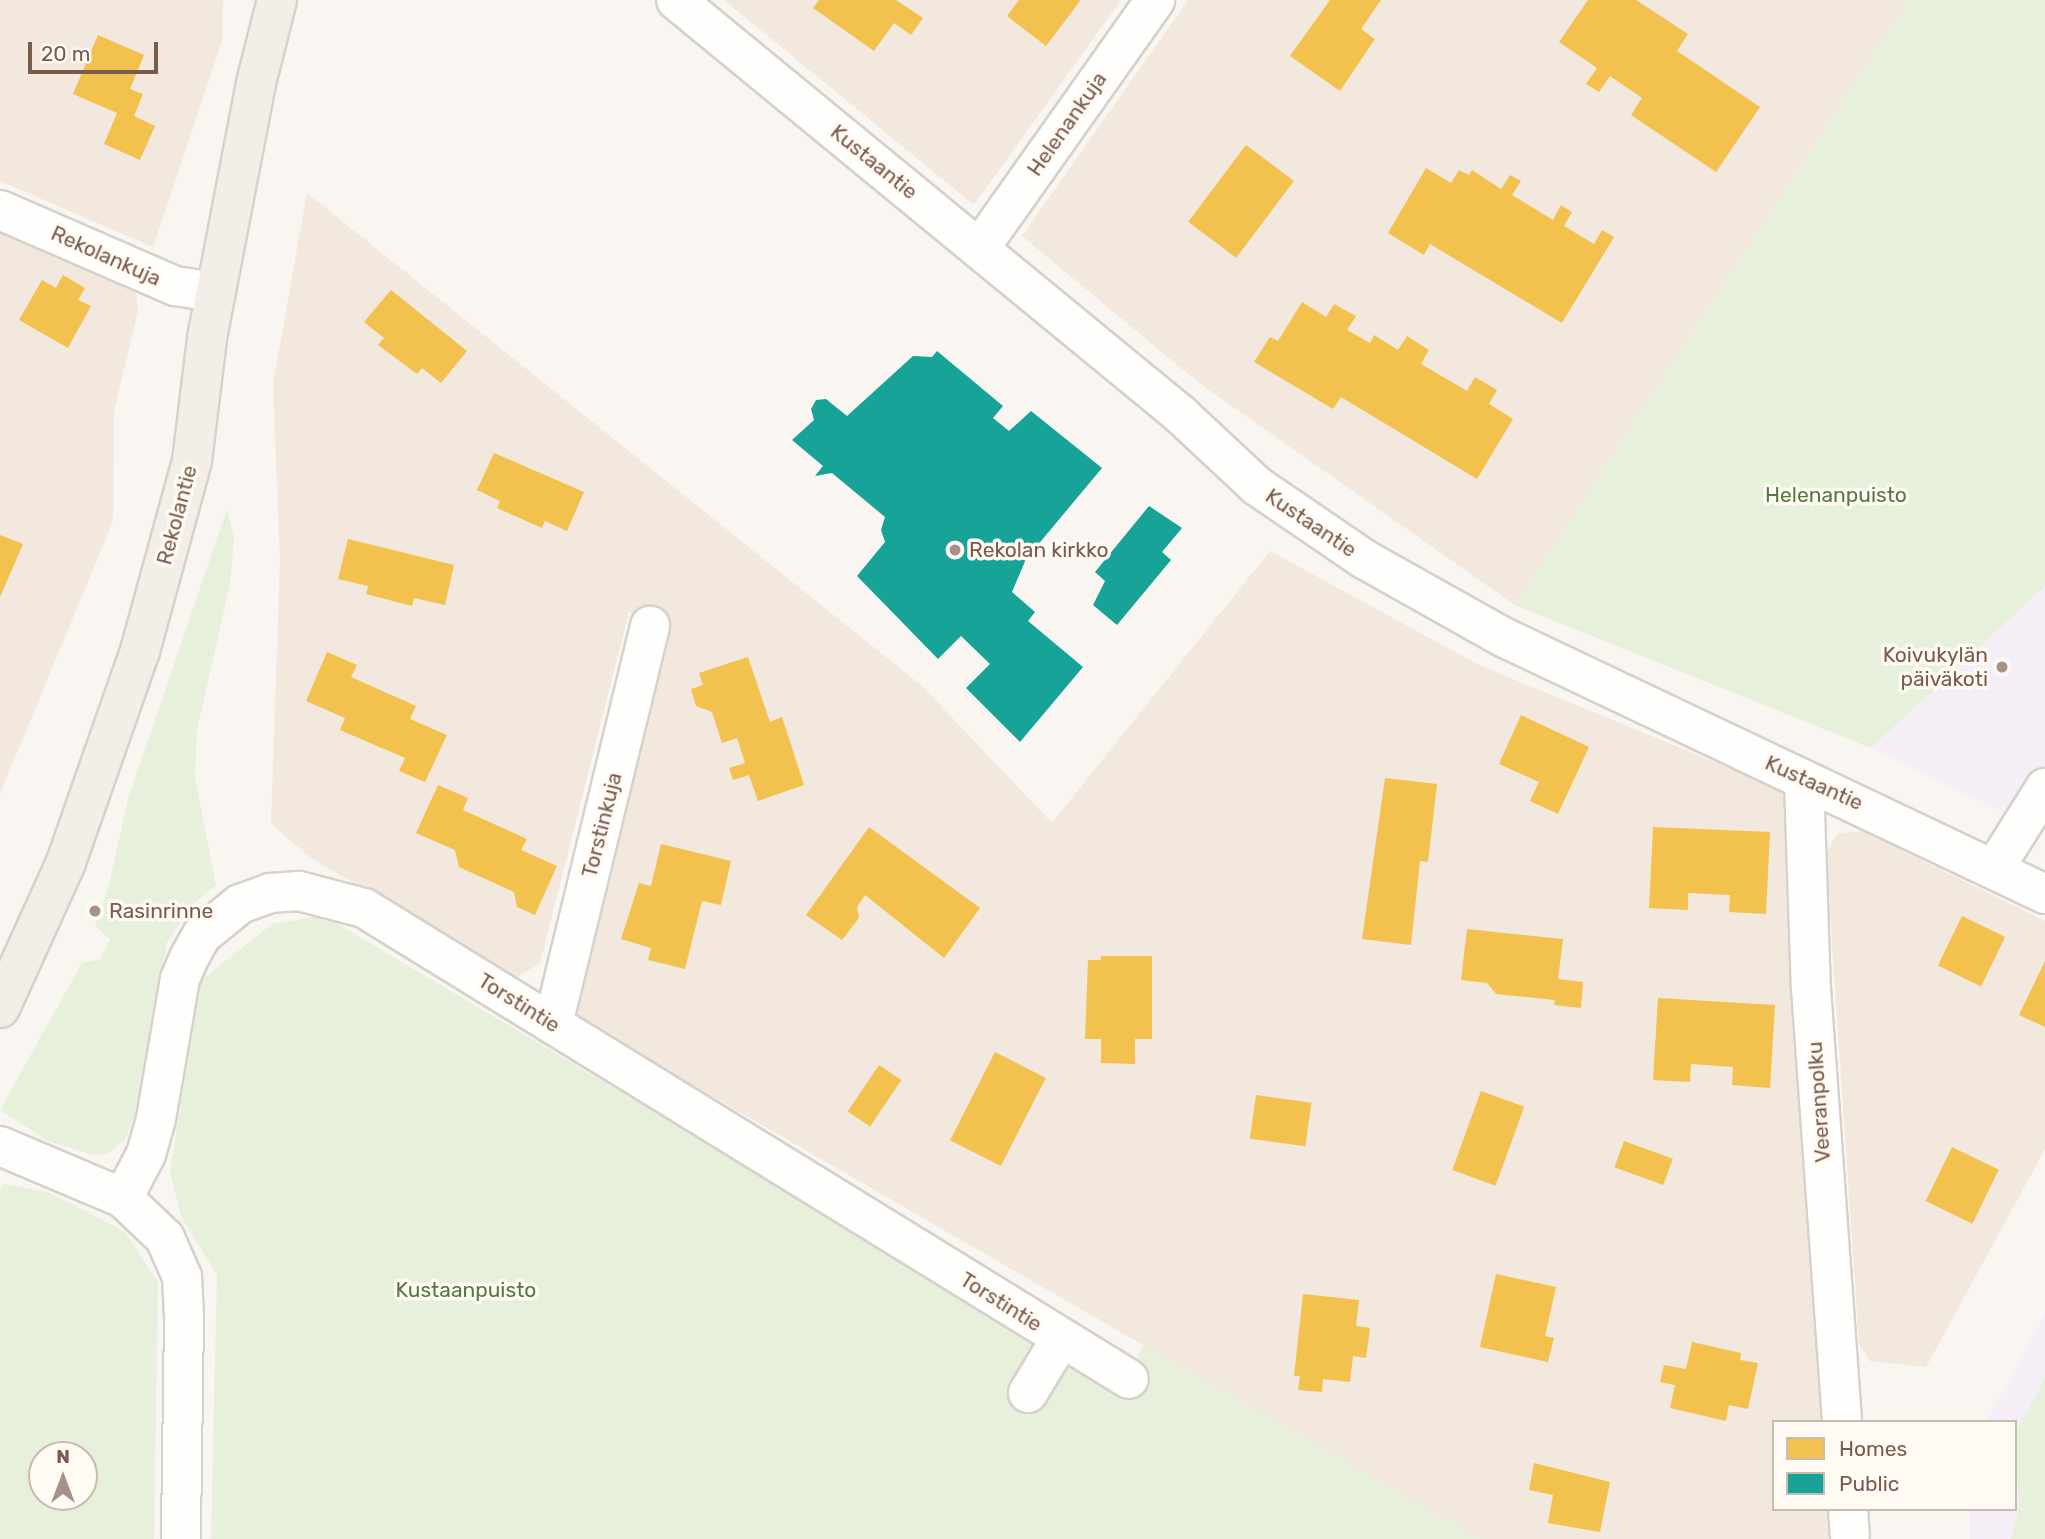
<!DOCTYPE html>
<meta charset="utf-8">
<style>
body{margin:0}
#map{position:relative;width:2045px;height:1539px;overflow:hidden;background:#f9f5f0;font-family:Rubik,sans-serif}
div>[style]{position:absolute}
.residential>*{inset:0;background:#f2e8de}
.education>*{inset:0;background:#f6eef6}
.green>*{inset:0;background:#e7f0db}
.homes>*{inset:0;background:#f2c14e;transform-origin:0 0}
.public>*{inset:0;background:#17a398}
.roads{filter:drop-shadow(2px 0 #d7d1cb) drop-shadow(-2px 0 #d7d1cb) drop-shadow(0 2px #d7d1cb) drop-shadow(0 -2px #d7d1cb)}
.minor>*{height:38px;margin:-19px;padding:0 19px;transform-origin:19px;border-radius:19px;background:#fefefd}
.major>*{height:38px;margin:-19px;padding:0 19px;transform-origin:19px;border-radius:19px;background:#f3eee8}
.dots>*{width:19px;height:19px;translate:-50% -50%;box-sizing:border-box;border:4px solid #fffaf3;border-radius:50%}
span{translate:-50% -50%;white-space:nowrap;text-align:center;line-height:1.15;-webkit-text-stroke:7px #fffaf3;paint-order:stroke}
.street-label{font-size:21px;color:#7a5c4d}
.park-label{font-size:21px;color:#537a41}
.poi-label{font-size:21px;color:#7a5c4d}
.left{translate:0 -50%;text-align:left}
.right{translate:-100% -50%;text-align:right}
.legend{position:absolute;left:1772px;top:1420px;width:245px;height:91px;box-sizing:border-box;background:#fffaf3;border:2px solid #cabbb1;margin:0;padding:9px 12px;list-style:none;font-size:21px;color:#7a5c4d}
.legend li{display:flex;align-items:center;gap:14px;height:35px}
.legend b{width:35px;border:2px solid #cabbb1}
.north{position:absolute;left:28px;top:1441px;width:70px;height:70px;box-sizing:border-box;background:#fffaf3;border:2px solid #cabbb1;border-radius:50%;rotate:0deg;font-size:19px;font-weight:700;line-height:28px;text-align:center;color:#7a5c4d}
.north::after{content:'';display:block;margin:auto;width:24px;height:32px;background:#a69286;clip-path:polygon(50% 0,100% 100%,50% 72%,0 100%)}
.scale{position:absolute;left:28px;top:42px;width:130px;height:32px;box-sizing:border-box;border:4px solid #7a5c4d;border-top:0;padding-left:9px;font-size:21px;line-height:24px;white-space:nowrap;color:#7a5c4d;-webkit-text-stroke:5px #fffaf3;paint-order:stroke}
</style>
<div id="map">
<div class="residential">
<i style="clip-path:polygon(0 0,223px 0,222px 41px,153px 247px,0 181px)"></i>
<i style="clip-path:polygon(724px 0,1121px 0,974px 205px)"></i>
<i style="clip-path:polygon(1188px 0,1909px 0,1515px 605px,1199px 383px,1022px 236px)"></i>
<i style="clip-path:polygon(307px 193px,922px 686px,1052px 823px,1270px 551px,1479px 665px,1785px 791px,1821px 1422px,1774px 1422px,1774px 1509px,1826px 1509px,1828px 1526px,1857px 1539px,1479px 1539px,580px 1020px,573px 987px,663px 627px,629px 612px,540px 963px,516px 978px,311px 858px,271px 824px,280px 561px,273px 384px)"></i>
<i style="clip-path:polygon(0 231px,136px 293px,138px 311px,114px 411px,113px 521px,0 794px)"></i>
<i style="clip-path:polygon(1862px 831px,2045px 921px,2045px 1149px,1926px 1367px,1870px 1361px,1859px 1344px,1826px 854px,1837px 834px)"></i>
</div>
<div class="education">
<i style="clip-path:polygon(2045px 586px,2045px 832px,1871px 748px)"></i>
<i style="clip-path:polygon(2045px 1314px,2045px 1539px,1971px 1539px,1969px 1509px,2015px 1509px,2015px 1422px,1986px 1422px)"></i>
</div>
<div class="green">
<i style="clip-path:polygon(1909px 0,2045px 0,2045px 586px,1871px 748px,1515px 605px)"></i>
<i style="clip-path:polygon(227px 509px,234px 538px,230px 584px,197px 730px,195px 777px,216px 885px,193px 904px,167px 942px,135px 1115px,125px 1140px,108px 1153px,94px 1155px,48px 1141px,0 1110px,82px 963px,100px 959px,110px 939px,95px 926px,109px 885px,128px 799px)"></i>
<i style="clip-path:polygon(314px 917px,338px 924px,1120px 1389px,1144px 1345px,1479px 1539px,211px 1539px,217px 1275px,181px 1216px,170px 1172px,200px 981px,272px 924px)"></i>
<i style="clip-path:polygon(evenodd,5px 1184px,50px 1193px,125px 1232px,158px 1282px,154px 1539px,0 1539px,0 1189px,5px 1184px,42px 1455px,84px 1455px,84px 1497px,42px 1497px,42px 1455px)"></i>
<i style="clip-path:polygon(2045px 1378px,2045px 1539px,2011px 1539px,2019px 1507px,2015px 1434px)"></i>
</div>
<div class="homes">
<i style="clip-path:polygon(819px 0,896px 0,923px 18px,911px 35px,894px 23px,874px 51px,813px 8px)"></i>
<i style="clip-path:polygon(1019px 0,1079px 0,1080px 1px,1046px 46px,1007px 16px)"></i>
<i style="clip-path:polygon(1330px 0,1381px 0,1361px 29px,1375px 39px,1340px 91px,1290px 56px)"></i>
<i style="clip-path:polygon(1588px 0,1636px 0,1688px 34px,1677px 51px,1760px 107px,1716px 172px,1631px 115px,1642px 98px,1610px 76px,1599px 92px,1586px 84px,1597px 68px,1559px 42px)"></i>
<i style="clip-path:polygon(98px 35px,144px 55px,130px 89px,143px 94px,134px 116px,155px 126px,140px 160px,104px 144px,117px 113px,73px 94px)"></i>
<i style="left:1246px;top:145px;width:60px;height:96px;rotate:37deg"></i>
<i style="clip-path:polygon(1426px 168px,1451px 183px,1459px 170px,1469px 175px,1472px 170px,1501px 189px,1510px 175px,1521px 181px,1512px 195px,1553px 220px,1561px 205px,1572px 212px,1564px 226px,1594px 244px,1602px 230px,1614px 237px,1562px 323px,1430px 244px,1424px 255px,1388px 233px)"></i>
<i style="clip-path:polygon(63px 275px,85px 288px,78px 300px,91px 306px,68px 348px,19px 320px,42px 280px,56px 288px)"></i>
<i style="clip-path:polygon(391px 290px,467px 351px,441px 383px,422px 368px,417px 374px,378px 345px,384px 338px,364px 322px)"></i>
<i style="clip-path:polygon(1302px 302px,1326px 317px,1334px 304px,1356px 316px,1347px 330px,1370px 343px,1374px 335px,1398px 350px,1407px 336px,1429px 350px,1421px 364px,1467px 391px,1475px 377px,1497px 390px,1489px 404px,1513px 419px,1477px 479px,1341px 397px,1333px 409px,1254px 362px,1270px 337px,1278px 341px)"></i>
<i style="clip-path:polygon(494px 453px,584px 492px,567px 531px,545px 521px,542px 528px,497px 508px,500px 501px,477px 490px)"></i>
<i style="clip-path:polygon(0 535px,23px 544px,0 597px)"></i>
<i style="clip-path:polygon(348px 539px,454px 565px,445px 605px,414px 598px,412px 606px,366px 594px,368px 586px,338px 579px)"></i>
<i style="clip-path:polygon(327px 652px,357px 665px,351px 677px,416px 706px,410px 719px,447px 735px,425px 782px,399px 771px,405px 758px,340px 730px,345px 718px,306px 701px)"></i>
<i style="clip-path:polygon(748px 657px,770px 722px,782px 717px,804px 785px,758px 801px,749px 775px,733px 780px,729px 768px,745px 763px,737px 738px,722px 743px,712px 712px,696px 706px,691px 689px,703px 685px,699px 673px)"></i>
<i style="clip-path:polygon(1521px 715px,1589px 747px,1558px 814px,1530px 801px,1539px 782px,1499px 764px)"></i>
<i style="clip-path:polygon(1385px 778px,1437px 784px,1428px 862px,1420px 861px,1411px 945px,1362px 939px)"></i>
<i style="clip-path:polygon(438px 785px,468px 798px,463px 810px,527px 839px,521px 850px,557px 866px,535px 915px,517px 907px,514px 892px,459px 867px,455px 850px,416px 833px)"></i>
<i style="clip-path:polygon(869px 827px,980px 908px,944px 958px,865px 895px,857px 907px,859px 918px,842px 940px,806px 915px)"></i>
<i style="clip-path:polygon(1653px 827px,1770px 832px,1766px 914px,1729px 912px,1730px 895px,1688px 893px,1688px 910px,1649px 908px)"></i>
<i style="clip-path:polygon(661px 844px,731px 861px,721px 905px,702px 901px,685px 969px,648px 960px,651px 948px,621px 939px,639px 883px,651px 886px)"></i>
<i style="left:1962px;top:916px;width:48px;height:55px;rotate:26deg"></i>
<i style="clip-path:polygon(1467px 929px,1563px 939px,1558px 979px,1583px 982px,1581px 1008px,1554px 1005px,1555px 1000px,1496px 994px,1487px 983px,1461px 980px)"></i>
<i style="clip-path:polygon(1101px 956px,1152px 956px,1152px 1039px,1135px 1039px,1135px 1064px,1101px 1063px,1101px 1039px,1085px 1039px,1088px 960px,1101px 960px)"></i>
<i style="clip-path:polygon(2045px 961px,2045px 1027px,2019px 1015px)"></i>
<i style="clip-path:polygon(1658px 998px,1775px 1005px,1770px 1088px,1732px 1085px,1733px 1067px,1691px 1064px,1690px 1082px,1653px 1080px)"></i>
<i style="left:995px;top:1052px;width:57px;height:99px;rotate:27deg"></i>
<i style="left:879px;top:1065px;width:27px;height:56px;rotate:34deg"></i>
<i style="left:1481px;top:1091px;width:46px;height:84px;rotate:20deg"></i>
<i style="left:1256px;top:1095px;width:56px;height:44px;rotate:8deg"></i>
<i style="left:1624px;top:1141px;width:52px;height:28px;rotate:20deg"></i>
<i style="left:1952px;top:1147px;width:52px;height:60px;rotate:26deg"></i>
<i style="clip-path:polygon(1496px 1274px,1556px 1287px,1545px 1336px,1554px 1338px,1548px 1362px,1480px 1347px)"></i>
<i style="clip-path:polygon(1303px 1294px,1359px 1300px,1356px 1326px,1370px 1328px,1366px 1358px,1353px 1356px,1350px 1382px,1323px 1379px,1322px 1392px,1298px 1390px,1300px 1376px,1294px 1376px)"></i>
<i style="clip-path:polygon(1692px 1342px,1741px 1353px,1740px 1360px,1758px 1363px,1748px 1409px,1729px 1405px,1726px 1421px,1670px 1408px,1675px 1385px,1660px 1382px,1664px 1365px,1686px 1369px)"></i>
<i style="clip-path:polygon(1534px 1463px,1610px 1482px,1600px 1532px,1548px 1523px,1553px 1495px,1529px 1490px)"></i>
</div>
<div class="public">
<i style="clip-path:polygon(937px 351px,1003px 406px,993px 418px,1009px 431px,1031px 411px,1102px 468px,1026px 559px,1012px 592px,1035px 612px,1028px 621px,1083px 667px,1020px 742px,966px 688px,990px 664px,961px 636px,938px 659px,857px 576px,885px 542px,881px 530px,885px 517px,832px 473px,815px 476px,823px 466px,792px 440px,814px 420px,811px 409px,816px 400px,826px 399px,847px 416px,913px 356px,932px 357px)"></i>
<i style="clip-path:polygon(1149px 506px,1182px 528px,1162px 552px,1171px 560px,1117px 625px,1093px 605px,1105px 581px,1095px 572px)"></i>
</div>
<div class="roads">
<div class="minor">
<i style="left:676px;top:0;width:652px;rotate:39.4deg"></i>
<i style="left:1180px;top:414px;width:105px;rotate:43.1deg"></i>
<i style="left:1257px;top:486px;width:130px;rotate:34.3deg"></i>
<i style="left:1364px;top:559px;width:159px;rotate:29.3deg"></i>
<i style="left:1503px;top:637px;width:600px;rotate:25.37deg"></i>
<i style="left:0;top:210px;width:191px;rotate:23.5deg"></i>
<i style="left:175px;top:286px;width:40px;rotate:8.5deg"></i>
<i style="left:979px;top:249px;width:305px;rotate:-54.7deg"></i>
<i style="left:1804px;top:781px;width:207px;rotate:88.1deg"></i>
<i style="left:1811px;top:988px;width:435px;rotate:85.9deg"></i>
<i style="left:1994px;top:869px;width:96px;rotate:-57.8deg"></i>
<i style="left:553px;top:1024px;width:410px;rotate:-76.3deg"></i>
<i style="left:0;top:1146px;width:134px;rotate:22.9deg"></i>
<i style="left:123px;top:1198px;width:58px;rotate:43.6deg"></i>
<i style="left:165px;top:1238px;width:43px;rotate:66.4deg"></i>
<i style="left:182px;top:1277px;width:40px;rotate:87.1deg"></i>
<i style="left:184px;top:1317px;width:222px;rotate:90.8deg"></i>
<i style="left:123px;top:1198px;width:50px;rotate:-62.4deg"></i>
<i style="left:146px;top:1154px;width:36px;rotate:-74deg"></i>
<i style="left:156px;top:1119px;width:142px;rotate:-80.3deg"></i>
<i style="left:180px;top:979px;width:23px;rotate:-67deg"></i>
<i style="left:189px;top:958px;width:26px;rotate:-61deg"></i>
<i style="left:202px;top:935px;width:49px;rotate:-39.2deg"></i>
<i style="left:240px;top:904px;width:32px;rotate:-20deg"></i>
<i style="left:270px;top:893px;width:29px;rotate:-4deg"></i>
<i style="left:299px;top:891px;width:67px;rotate:14.7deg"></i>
<i style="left:364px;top:908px;width:898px;rotate:31.62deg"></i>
<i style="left:1028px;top:1393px;width:62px;rotate:-58.9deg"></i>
<i style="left:1848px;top:1509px;width:26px;rotate:86deg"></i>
</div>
<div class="major">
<i style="left:0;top:1008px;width:157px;rotate:-65.6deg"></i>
<i style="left:65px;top:865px;width:227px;rotate:-70.7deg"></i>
<i style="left:140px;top:651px;width:197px;rotate:-74.7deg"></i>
<i style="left:192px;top:461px;width:124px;rotate:-83deg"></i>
<i style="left:207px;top:338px;width:260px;rotate:-79.1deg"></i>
<i style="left:256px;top:83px;width:86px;rotate:-75.8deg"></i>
</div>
</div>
<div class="dots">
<i style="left:955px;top:550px;background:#a69286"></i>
<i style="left:2002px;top:667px;background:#a69286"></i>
<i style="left:95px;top:911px;background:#a69286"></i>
</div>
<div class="street-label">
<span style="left:1067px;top:124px;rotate:-55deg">Helenankuja</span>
<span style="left:874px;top:162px;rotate:39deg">Kustaantie</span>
<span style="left:106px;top:256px;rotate:24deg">Rekolankuja</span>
<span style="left:177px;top:515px;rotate:-75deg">Rekolantie</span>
<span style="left:1311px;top:523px;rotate:34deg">Kustaantie</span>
<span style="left:1814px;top:783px;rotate:24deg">Kustaantie</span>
<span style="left:602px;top:825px;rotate:-76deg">Torstinkuja</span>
<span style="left:519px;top:1003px;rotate:32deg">Torstintie</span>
<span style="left:1819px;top:1102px;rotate:-94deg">Veeranpolku</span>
<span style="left:1001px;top:1302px;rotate:32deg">Torstintie</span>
</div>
<div class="park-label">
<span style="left:1836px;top:495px">Helenanpuisto</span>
<span style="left:466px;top:1290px">Kustaanpuisto</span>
</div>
<div class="poi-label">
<span class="left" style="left:969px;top:550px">Rekolan kirkko</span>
<span class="right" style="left:1988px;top:667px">Koivukylän<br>päiväkoti</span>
<span class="left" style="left:109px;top:911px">Rasinrinne</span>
</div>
<ul class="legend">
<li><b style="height:19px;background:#f2c14e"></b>Homes</li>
<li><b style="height:19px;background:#17a398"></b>Public</li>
</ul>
<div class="north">N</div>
<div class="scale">20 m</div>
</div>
